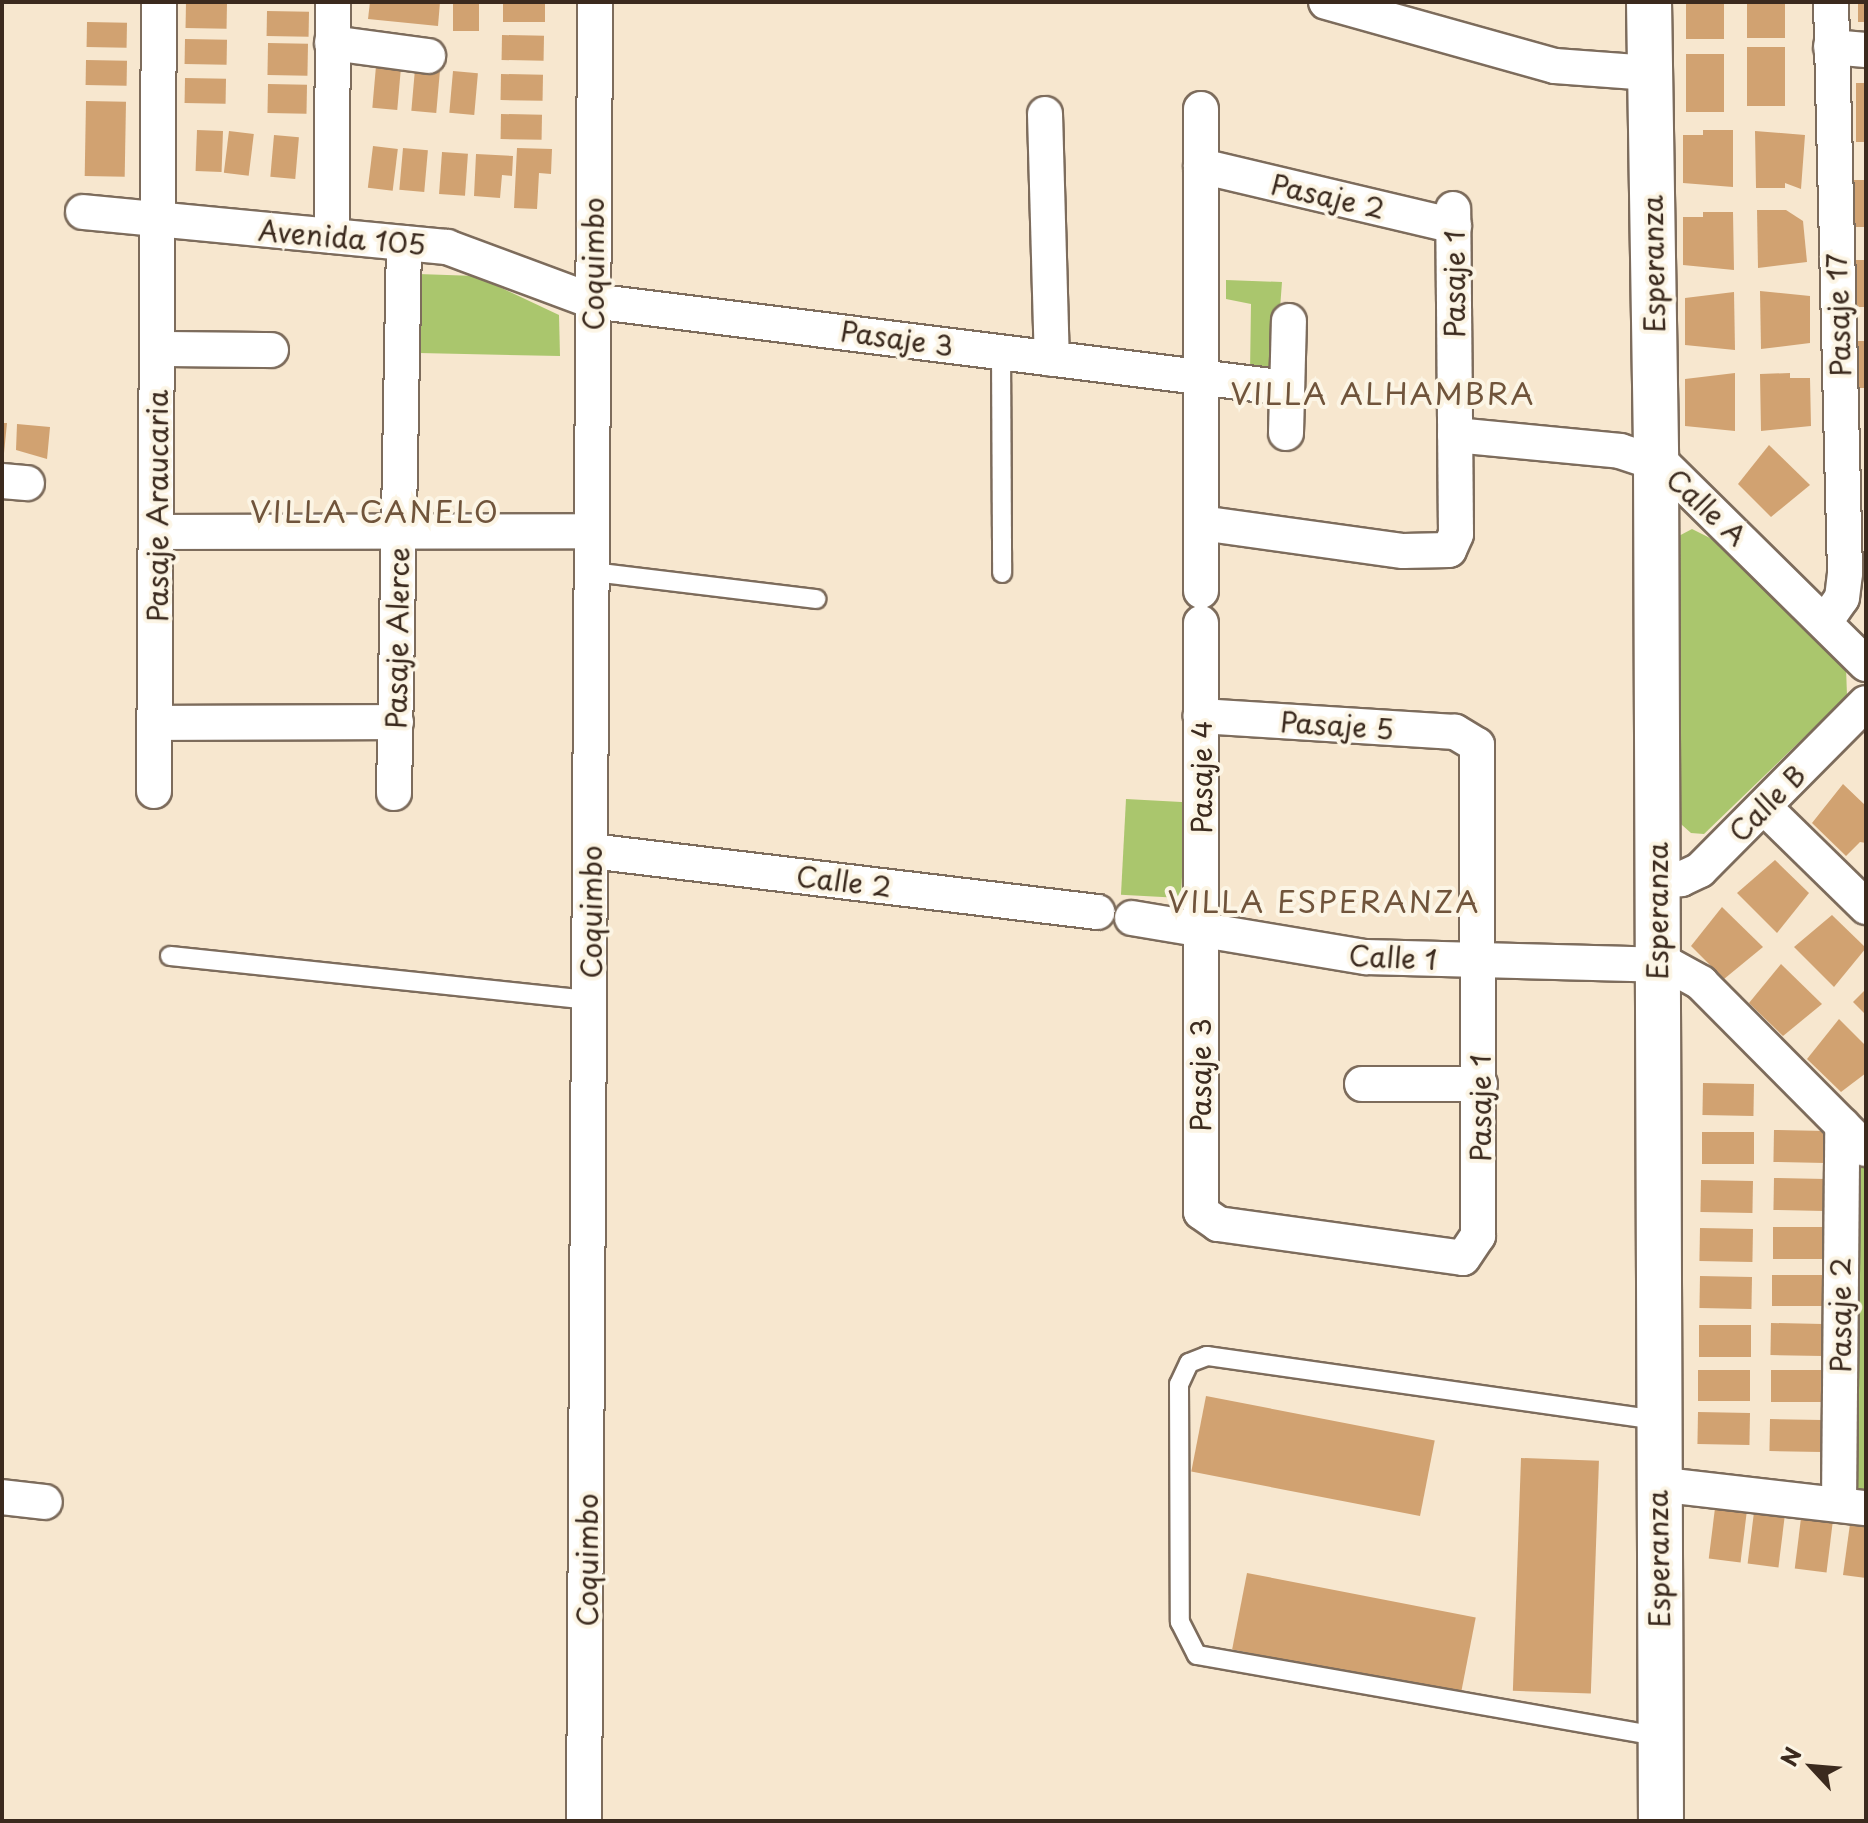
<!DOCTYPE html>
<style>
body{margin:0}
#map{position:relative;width:1868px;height:1823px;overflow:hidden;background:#f7e7cf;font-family:"Playpen Sans",sans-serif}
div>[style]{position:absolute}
.green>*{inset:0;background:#aac66d;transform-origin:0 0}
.building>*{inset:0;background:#d1a271;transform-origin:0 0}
.roads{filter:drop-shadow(2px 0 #7d6c5c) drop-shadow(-2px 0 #7d6c5c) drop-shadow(0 2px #7d6c5c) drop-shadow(0 -2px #7d6c5c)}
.lane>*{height:18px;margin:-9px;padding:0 9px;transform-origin:9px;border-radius:9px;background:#fff}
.street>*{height:34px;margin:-17px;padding:0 17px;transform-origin:17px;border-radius:17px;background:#fff}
.secondary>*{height:44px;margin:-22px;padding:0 22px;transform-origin:22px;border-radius:22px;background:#fff}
span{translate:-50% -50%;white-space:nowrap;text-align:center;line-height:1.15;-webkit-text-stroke:8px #fcf5e5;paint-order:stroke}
.street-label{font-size:28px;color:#3b2a1e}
.neighbourhood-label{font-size:30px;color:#70543b;letter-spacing:2px}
.frame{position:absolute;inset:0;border:4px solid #3b2a1e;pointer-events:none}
.north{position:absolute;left:1772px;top:1727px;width:80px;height:80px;-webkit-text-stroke:6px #fcf5e5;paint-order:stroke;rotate:296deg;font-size:22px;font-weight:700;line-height:32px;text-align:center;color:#3b2a1e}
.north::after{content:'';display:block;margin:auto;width:28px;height:36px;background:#3b2a1e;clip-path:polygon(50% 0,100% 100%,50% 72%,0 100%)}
</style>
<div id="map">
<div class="green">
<i style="clip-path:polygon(418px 274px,476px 276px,559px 315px,560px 356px,419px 353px)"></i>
<i style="clip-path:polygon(1226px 280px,1282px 282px,1275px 375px,1250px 372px,1251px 304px,1226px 299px)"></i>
<i style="clip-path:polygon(1692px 529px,1712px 539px,1846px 667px,1847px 696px,1704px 834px,1691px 833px,1673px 817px,1675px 538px)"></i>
<i style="left:1126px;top:799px;width:60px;height:96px;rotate:3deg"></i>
<i style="clip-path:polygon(1863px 1162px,1866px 1165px,1866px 1498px,1852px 1487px,1850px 1167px)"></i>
</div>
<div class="building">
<i style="left:186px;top:2px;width:41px;height:26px;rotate:1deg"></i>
<i style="clip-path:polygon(370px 2px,440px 2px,438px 26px,368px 19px)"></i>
<i style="left:453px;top:2px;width:26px;height:29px"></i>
<i style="left:503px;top:2px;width:42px;height:20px"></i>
<i style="left:1686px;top:2px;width:38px;height:37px"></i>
<i style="left:1747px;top:2px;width:38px;height:36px"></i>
<i style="left:1858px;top:2px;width:8px;height:20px"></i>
<i style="left:267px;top:11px;width:42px;height:25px;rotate:1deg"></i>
<i style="left:87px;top:22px;width:40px;height:25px;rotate:1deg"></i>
<i style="left:502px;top:35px;width:42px;height:25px;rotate:1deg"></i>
<i style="left:185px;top:39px;width:42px;height:25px;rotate:1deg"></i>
<i style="left:268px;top:43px;width:40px;height:32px;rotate:1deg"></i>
<i style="left:1747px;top:47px;width:38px;height:59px"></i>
<i style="left:1686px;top:54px;width:38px;height:58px"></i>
<i style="left:86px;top:60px;width:41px;height:25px;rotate:1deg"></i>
<i style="left:376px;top:66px;width:25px;height:42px;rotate:5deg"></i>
<i style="left:415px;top:69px;width:25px;height:42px;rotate:5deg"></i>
<i style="left:453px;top:71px;width:25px;height:42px;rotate:5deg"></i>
<i style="left:501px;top:74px;width:42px;height:26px;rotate:1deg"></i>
<i style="left:185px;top:78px;width:41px;height:25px;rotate:1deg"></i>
<i style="left:1856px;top:83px;width:10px;height:59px"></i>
<i style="left:268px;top:84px;width:39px;height:29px;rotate:1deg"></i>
<i style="left:86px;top:101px;width:40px;height:75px;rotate:1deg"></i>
<i style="left:501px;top:114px;width:41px;height:25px;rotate:1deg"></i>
<i style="left:197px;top:130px;width:26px;height:41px;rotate:2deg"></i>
<i style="clip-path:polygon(1703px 130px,1733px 130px,1733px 187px,1683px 183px,1683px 135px,1703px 135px)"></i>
<i style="left:229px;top:131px;width:25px;height:42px;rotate:7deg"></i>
<i style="clip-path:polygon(1755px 131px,1805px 135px,1801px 189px,1785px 183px,1785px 188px,1756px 188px)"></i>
<i style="left:274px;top:135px;width:25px;height:42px;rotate:5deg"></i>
<i style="left:373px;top:146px;width:25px;height:42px;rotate:7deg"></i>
<i style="left:403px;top:148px;width:25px;height:42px;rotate:5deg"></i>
<i style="clip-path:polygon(517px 148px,552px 149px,551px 174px,539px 173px,537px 209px,514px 208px)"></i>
<i style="left:442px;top:152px;width:26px;height:42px;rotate:4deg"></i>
<i style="clip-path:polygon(476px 154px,513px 156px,512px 176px,502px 175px,500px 198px,474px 196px)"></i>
<i style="left:1853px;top:180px;width:13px;height:47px"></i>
<i style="clip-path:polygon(1757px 210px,1786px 210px,1803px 221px,1807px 262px,1758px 268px)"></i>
<i style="clip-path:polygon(1703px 212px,1733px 212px,1734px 270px,1683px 265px,1683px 217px,1703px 217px)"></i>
<i style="left:1854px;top:260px;width:12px;height:47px"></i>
<i style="clip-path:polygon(1760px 291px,1810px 296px,1810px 343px,1761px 349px)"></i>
<i style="clip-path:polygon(1734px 292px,1735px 350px,1685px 345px,1685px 298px)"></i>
<i style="left:1854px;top:341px;width:12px;height:47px"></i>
<i style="clip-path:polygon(1735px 373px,1735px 431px,1685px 426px,1685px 379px)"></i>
<i style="clip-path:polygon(1790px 373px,1790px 378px,1810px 378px,1811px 426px,1761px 431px,1760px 374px)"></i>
<i style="clip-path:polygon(2px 423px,7px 423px,4px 453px,2px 452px)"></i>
<i style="clip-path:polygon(17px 424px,50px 427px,47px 459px,16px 450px)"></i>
<i style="clip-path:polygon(1769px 445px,1810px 485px,1771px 517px,1738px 484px)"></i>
<i style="clip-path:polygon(1843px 784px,1866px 806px,1866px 843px,1860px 842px,1846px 856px,1812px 823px)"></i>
<i style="clip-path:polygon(1775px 860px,1809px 893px,1777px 933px,1737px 893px)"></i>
<i style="clip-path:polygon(1722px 907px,1763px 947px,1724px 979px,1691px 946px)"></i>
<i style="clip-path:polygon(1832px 915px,1866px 948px,1834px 987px,1794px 947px)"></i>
<i style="clip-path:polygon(1781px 964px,1822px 1004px,1783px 1036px,1749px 1003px)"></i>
<i style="clip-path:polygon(1866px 989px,1866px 1015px,1853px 1002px)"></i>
<i style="clip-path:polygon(1839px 1019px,1866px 1046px,1866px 1073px,1841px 1092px,1807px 1059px)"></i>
<i style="left:1703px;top:1083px;width:51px;height:32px;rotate:1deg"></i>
<i style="left:1774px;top:1130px;width:52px;height:32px;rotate:1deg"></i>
<i style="left:1702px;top:1132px;width:52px;height:32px"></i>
<i style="left:1774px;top:1178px;width:51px;height:32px;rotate:1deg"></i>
<i style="left:1701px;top:1180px;width:52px;height:32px;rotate:1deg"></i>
<i style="left:1773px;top:1227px;width:52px;height:32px"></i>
<i style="left:1700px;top:1228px;width:53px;height:33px;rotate:1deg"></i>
<i style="left:1772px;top:1275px;width:52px;height:31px"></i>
<i style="left:1700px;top:1276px;width:52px;height:32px;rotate:1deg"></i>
<i style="left:1771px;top:1323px;width:52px;height:32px;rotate:1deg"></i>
<i style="left:1699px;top:1325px;width:52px;height:32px"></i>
<i style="left:1698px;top:1370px;width:52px;height:31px"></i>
<i style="left:1771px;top:1370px;width:52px;height:32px"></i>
<i style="left:1206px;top:1396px;width:233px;height:77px;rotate:11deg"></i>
<i style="left:1698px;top:1412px;width:52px;height:32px;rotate:1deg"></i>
<i style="left:1770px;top:1419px;width:52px;height:32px;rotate:1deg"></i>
<i style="left:1521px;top:1458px;width:78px;height:233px;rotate:2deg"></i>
<i style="left:1715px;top:1508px;width:32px;height:51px;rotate:7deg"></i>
<i style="left:1754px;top:1512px;width:31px;height:52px;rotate:7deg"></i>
<i style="left:1801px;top:1518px;width:32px;height:51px;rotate:7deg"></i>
<i style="clip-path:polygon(1850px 1524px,1866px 1526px,1866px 1578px,1843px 1575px)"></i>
<i style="left:1247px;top:1573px;width:233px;height:78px;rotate:11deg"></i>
</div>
<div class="roads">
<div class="lane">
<i style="left:1001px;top:352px;width:221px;rotate:89.7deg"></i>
<i style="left:593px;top:572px;width:225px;rotate:6.9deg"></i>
<i style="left:170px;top:956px;width:423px;rotate:6deg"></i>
<i style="left:1657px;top:1420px;width:455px;rotate:-171.9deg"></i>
<i style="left:1207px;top:1356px;width:19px;rotate:159deg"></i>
<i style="left:1189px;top:1363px;width:23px;rotate:115deg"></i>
<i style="left:1179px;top:1384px;width:238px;rotate:89.8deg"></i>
<i style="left:1180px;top:1622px;width:37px;rotate:63deg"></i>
<i style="left:1197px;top:1655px;width:470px;rotate:10deg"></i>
</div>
<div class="street">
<i style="left:1326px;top:2px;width:238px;rotate:15.6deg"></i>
<i style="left:1555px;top:66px;width:95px;rotate:4.2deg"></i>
<i style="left:332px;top:43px;width:97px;rotate:7.7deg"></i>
<i style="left:1831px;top:47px;width:35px;rotate:5deg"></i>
<i style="left:1045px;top:114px;width:245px;rotate:88.4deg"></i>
<i style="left:1201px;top:166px;width:260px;rotate:13.3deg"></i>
<i style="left:83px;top:212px;width:366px;rotate:5.5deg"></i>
<i style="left:447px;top:247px;width:155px;rotate:20.4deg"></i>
<i style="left:592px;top:301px;width:700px;rotate:7.14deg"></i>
<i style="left:332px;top:236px;width:234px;rotate:-89.8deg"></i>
<i style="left:159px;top:349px;width:112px;rotate:0.5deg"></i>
<i style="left:1286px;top:433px;width:112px;rotate:-88.5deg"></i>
<i style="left:1455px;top:435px;width:166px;rotate:5.5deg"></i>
<i style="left:1620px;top:451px;width:47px;rotate:18.4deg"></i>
<i style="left:1665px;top:466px;width:282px;rotate:44.6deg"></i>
<i style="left:2px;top:481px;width:25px;rotate:5deg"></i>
<i style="left:1201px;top:523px;width:204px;rotate:7.9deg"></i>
<i style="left:1403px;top:551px;width:46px;rotate:-1.2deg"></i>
<i style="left:1449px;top:550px;width:17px;rotate:-66deg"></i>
<i style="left:1456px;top:534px;width:325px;rotate:-90.5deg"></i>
<i style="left:157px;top:532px;width:435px;rotate:-0.1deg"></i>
<i style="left:1201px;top:591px;width:482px;rotate:-90deg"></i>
<i style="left:1825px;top:622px;width:29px;rotate:-55deg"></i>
<i style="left:1842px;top:598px;width:25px;rotate:-83deg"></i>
<i style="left:1845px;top:573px;width:571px;rotate:-91.4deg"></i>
<i style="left:1201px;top:623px;width:589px;rotate:90deg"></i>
<i style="left:1201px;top:1212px;width:21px;rotate:35deg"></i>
<i style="left:1218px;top:1224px;width:247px;rotate:7.9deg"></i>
<i style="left:1463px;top:1258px;width:27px;rotate:-56deg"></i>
<i style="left:1478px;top:1236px;width:491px;rotate:-90.1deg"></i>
<i style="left:1477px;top:745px;width:26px;rotate:-149deg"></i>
<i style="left:1455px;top:732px;width:255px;rotate:-176.4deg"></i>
<i style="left:155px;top:723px;width:241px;rotate:-0.2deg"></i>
<i style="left:154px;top:791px;width:789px;rotate:-89.64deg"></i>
<i style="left:394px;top:793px;width:550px;rotate:-88.96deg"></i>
<i style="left:1764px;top:807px;width:143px;rotate:44.4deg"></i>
<i style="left:591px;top:851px;width:510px;rotate:6.87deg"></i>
<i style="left:1657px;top:880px;width:24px;rotate:-2deg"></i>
<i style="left:1681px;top:879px;width:21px;rotate:-25deg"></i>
<i style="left:1700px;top:870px;width:235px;rotate:-45.2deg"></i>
<i style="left:1132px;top:918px;width:237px;rotate:9.5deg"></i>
<i style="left:1366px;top:957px;width:303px;rotate:1.5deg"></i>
<i style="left:1669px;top:965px;width:37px;rotate:29deg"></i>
<i style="left:1701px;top:983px;width:234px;rotate:45.2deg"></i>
<i style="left:1362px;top:1084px;width:118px"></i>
<i style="left:1657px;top:1484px;width:210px;rotate:6.6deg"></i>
<i style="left:2px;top:1497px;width:43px;rotate:6.6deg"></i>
<i style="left:1839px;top:1505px;width:380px;rotate:-89.5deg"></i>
<i style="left:584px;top:1821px;width:1819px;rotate:-89.65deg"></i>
</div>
<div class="secondary">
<i style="left:1649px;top:2px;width:460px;rotate:89.1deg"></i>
<i style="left:1656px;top:462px;width:1359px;rotate:89.79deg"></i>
</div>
</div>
<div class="street-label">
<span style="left:1328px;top:196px;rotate:13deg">Pasaje 2</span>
<span style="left:342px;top:237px;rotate:5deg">Avenida 105</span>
<span style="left:593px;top:264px;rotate:-90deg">Coquimbo</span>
<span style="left:1653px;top:264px;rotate:-91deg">Esperanza</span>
<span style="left:1454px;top:284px;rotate:-90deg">Pasaje 1</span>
<span style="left:1838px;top:315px;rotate:-92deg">Pasaje 17</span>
<span style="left:897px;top:338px;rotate:8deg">Pasaje 3</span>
<span style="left:157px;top:506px;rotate:-90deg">Pasaje Araucaria</span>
<span style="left:1707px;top:507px;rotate:43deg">Calle A</span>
<span style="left:397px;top:638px;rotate:-89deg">Pasaje Alerce</span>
<span style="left:1337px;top:725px;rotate:4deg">Pasaje 5</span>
<span style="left:1201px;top:777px;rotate:-90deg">Pasaje 4</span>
<span style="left:1767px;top:803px;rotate:-45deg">Calle B</span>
<span style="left:844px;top:881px;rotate:7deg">Calle 2</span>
<span style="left:1657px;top:911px;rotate:-90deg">Esperanza</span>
<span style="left:591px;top:912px;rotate:-90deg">Coquimbo</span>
<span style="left:1393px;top:957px;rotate:3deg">Calle 1</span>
<span style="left:1200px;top:1075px;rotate:-90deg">Pasaje 3</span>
<span style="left:1480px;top:1108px;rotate:-90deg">Pasaje 1</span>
<span style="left:1840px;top:1315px;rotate:-90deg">Pasaje 2</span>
<span style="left:1658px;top:1559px;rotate:-91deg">Esperanza</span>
<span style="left:587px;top:1560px;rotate:-90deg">Coquimbo</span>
</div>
<div class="neighbourhood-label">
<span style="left:1383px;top:393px">VILLA ALHAMBRA</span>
<span style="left:375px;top:511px">VILLA CANELO</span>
<span style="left:1324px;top:901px">VILLA ESPERANZA</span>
</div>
<div class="frame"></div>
<div class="north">N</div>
</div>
